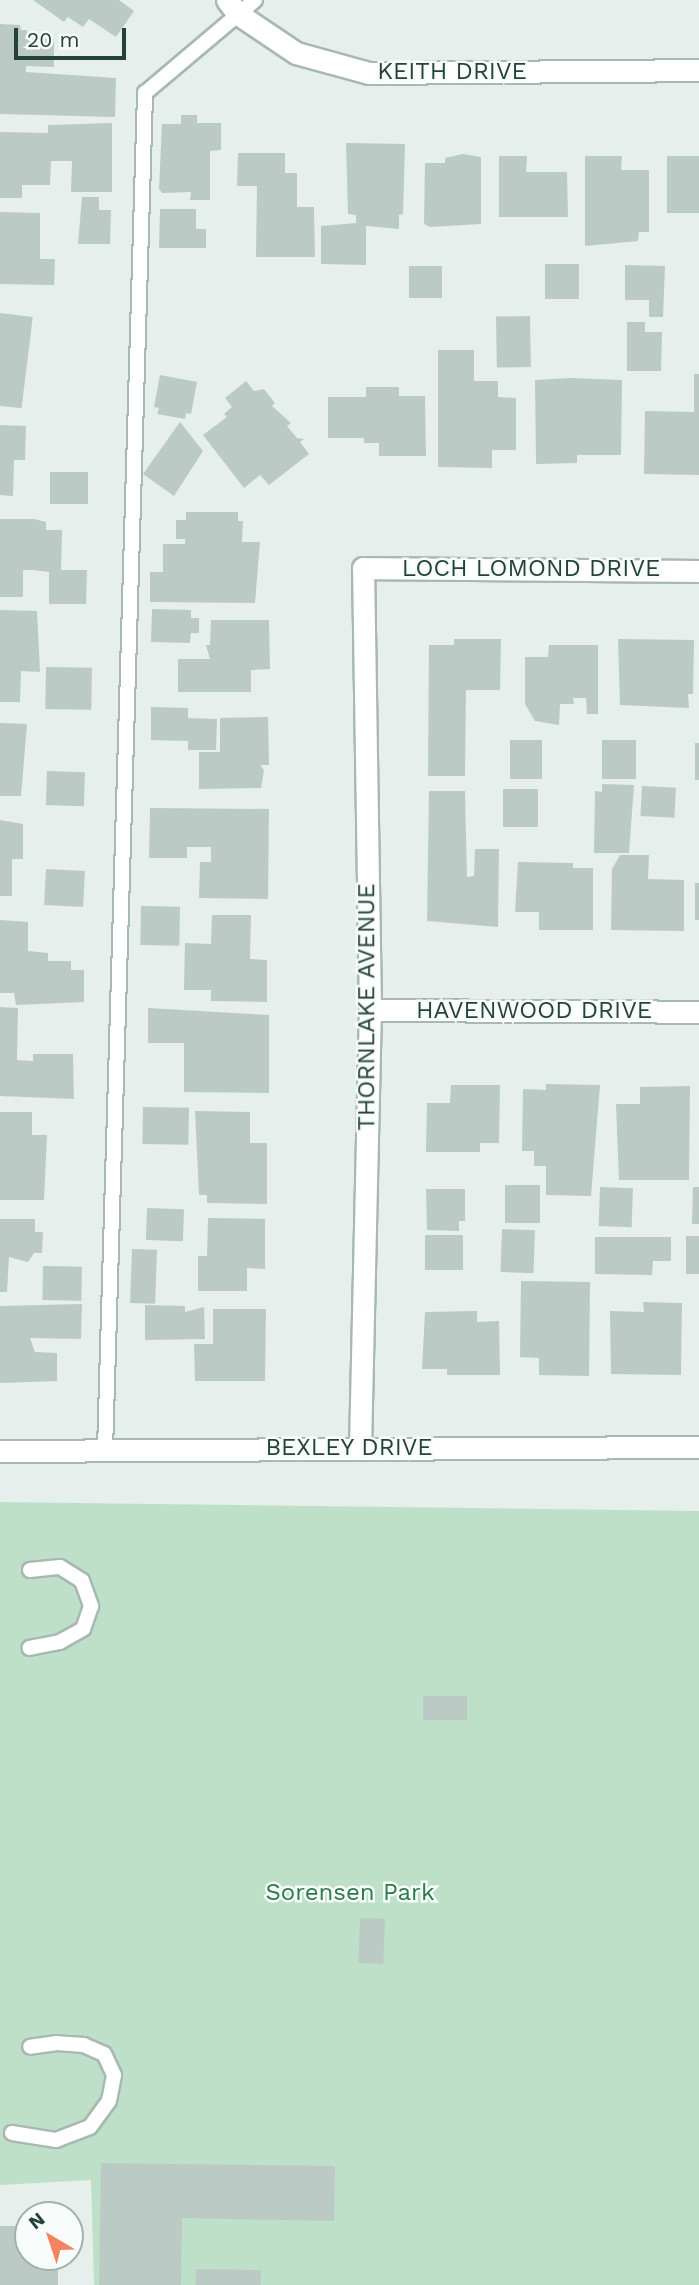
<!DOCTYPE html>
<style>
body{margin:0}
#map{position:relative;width:699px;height:2285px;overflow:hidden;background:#e6efeb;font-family:"Work Sans",sans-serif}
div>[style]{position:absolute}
.green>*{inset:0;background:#bfe0c8}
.building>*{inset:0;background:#bbcac4;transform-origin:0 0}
.roads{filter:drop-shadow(2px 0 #a8b8b2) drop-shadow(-2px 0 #a8b8b2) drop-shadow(0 2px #a8b8b2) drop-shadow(0 -2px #a8b8b2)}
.lane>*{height:14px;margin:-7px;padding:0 7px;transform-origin:7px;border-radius:7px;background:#fff}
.street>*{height:21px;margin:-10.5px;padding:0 10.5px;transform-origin:10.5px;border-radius:10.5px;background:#fff}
span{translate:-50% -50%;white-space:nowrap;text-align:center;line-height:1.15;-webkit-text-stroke:5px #f7fbf9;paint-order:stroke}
.street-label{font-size:24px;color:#24423a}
.park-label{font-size:24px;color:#2d7a4b}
.north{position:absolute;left:14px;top:2201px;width:70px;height:70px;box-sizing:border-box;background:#f7fbf9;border:2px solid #a3b1ad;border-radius:50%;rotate:321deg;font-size:19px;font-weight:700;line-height:28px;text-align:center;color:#24423a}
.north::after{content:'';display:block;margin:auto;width:24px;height:32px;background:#f4845f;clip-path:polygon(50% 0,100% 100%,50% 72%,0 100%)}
.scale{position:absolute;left:14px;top:28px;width:112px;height:32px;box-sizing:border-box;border:4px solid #24423a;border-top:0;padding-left:9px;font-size:21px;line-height:24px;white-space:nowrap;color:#24423a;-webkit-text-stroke:5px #f7fbf9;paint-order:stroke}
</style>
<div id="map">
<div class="green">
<i style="clip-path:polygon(0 1502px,699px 1511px,699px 2285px,94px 2285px,91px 2180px,0 2185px)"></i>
</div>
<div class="building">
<i style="clip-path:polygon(33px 0,119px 0,134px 11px,116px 37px,89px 19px,83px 27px,68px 17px,64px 22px)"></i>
<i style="clip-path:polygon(0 24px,20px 25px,21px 30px,27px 30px,27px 38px,54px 39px,54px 67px,26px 66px,26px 72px,116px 78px,115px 117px,0 114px)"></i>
<i style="clip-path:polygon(181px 115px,197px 115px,197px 123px,221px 123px,221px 150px,210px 151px,210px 200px,190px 200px,191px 192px,162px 193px,159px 189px,162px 124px,181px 124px)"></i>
<i style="clip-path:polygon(112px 123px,112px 192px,71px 192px,72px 161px,51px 161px,50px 185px,22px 185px,22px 198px,0 198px,0 132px,48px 133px,48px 125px)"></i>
<i style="clip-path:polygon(346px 143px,405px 144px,403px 214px,399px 215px,399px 229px,366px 226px,366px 265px,321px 264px,321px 226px,356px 223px,356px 215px,348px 214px)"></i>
<i style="clip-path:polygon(238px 153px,285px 153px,285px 173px,297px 173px,297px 207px,314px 207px,315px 257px,256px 257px,257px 186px,237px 186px)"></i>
<i style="clip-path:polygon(463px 154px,481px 157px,481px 224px,430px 227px,424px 224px,425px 163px,445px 163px,445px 158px)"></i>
<i style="clip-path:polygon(499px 156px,527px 156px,526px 172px,567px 172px,568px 217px,499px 217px)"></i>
<i style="clip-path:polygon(585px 156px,622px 156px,621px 170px,649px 170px,649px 232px,639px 232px,638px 241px,585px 246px)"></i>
<i style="left:667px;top:156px;width:32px;height:57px"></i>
<i style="clip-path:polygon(82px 197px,99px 197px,99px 210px,111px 210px,110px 244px,78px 244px)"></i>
<i style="clip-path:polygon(160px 209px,196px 209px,196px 229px,206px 229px,206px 248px,159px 248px)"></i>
<i style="clip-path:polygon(0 212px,40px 213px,40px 259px,55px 259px,54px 285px,0 284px)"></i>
<i style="left:545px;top:264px;width:34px;height:35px"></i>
<i style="clip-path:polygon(625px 265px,665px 266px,663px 317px,649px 317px,649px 300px,625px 300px)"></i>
<i style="left:409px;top:266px;width:33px;height:32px"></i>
<i style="left:0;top:313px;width:33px;height:92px;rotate:7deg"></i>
<i style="left:530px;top:316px;width:51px;height:34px;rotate:89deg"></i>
<i style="clip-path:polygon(627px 322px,645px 322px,645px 332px,662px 332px,661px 371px,627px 371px)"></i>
<i style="clip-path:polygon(438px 350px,474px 350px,474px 381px,498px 381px,498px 397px,516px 398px,516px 450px,492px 450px,492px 468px,438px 467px)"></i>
<i style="clip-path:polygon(694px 374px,699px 374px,699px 475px,644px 474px,645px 411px,694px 412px)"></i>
<i style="clip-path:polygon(160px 375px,197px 382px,191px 414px,186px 413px,185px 419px,157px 414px,159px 408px,154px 407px)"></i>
<i style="clip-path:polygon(570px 378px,622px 380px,621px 455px,577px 455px,577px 463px,536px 464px,535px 380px)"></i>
<i style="clip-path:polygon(246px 381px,254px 391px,264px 389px,275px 403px,272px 406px,291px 423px,287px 426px,297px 438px,304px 439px,300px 442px,309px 454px,269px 485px,260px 475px,244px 488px,203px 435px,227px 417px,224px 414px,232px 407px,225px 398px)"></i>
<i style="clip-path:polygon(366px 387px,399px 387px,399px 396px,425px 396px,426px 456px,379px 456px,379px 443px,364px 443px,364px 438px,328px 438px,328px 397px,366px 397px)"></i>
<i style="clip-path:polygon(180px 422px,203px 451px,174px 496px,143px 474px)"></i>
<i style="clip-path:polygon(0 425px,26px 426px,25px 460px,14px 460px,13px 496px,0 495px)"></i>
<i style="left:50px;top:472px;width:38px;height:32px"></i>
<i style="clip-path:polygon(186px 512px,238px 512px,238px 521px,243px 521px,242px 542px,260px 542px,255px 603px,150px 602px,150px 572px,163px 572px,163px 544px,185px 544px,185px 539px,176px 539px,176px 520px,186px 520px)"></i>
<i style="clip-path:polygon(0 519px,34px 519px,46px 522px,46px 530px,62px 530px,61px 570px,87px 570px,86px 604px,49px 604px,49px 572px,33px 570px,23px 570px,23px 597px,0 597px)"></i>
<i style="clip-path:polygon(152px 609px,191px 610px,191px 618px,199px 618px,199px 633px,191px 633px,190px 643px,151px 642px)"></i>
<i style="clip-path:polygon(0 610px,37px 611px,40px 672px,21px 671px,20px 702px,0 702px)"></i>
<i style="clip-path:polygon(211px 620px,269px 620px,270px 669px,251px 670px,251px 692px,178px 692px,178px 659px,210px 659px,206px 645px,210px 645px)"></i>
<i style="clip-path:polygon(454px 639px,501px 639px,500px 690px,466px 690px,465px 776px,428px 776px,429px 645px,454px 645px)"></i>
<i style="clip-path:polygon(618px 639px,694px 640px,693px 694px,688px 694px,689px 708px,620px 705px)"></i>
<i style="clip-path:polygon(549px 645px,598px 645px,598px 714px,587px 714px,586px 698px,573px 698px,574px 704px,560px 704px,559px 725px,535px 721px,525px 704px,525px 657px,548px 657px)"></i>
<i style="left:46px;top:667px;width:46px;height:42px;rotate:1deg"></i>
<i style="clip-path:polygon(151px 707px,188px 708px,188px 718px,217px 719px,216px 750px,188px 750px,188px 741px,151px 740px)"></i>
<i style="clip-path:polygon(268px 717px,269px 765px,260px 765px,264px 770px,261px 788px,199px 789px,199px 752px,220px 752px,220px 718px)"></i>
<i style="clip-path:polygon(0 723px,27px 724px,21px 796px,0 796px)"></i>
<i style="left:510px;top:740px;width:32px;height:39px"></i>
<i style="left:602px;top:740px;width:34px;height:39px"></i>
<i style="left:695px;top:743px;width:4px;height:37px"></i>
<i style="left:47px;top:771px;width:38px;height:34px;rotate:2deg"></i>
<i style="clip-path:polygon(602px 784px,634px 785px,629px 853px,594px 853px,595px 791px,602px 792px)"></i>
<i style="left:642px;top:786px;width:34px;height:30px;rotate:3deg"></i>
<i style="left:503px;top:789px;width:35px;height:38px"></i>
<i style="clip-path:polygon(429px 791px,465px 791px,467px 877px,474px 876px,475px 849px,499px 849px,498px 927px,427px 921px)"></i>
<i style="clip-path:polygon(150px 808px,269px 809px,268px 899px,199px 898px,200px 862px,211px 862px,211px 847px,187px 847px,187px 858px,149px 858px)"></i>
<i style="clip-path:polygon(0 820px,23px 824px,23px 859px,12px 859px,12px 896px,0 896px)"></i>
<i style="clip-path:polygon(620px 855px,649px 855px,648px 879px,684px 880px,684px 931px,611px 930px,612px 869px)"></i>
<i style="clip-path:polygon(518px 862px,573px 863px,573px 868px,593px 868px,593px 930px,539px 930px,539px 912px,515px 912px)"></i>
<i style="left:46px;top:869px;width:39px;height:36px;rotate:3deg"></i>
<i style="left:695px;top:883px;width:4px;height:37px"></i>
<i style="left:141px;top:906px;width:39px;height:39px;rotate:1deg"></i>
<i style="clip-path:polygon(212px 915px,251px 915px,250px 959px,267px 960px,267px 1002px,211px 1001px,211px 990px,184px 990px,185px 943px,211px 944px)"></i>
<i style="clip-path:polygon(0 920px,28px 922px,28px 951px,48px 953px,48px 961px,71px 961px,71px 970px,84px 970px,84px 1002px,16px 1005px,14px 993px,0 993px)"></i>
<i style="clip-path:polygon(0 1007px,18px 1008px,17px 1060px,33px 1061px,33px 1054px,73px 1054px,74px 1099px,0 1096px)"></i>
<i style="clip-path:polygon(148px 1008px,269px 1015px,269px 1093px,184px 1092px,184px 1043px,148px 1043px)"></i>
<i style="clip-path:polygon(546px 1084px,600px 1085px,591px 1196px,546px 1195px,546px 1166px,534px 1166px,534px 1151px,522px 1151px,523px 1089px,546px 1090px)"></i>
<i style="clip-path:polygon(451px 1085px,500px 1085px,499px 1143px,480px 1143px,480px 1152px,426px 1152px,427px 1103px,450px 1103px)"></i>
<i style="clip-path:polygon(690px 1086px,689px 1180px,619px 1180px,616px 1104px,640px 1104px,640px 1087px)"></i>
<i style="left:143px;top:1107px;width:46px;height:37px;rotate:1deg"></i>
<i style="clip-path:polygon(195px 1111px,250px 1112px,250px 1143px,267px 1143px,267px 1204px,207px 1203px,207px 1195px,199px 1195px)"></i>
<i style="clip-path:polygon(0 1112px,32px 1112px,32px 1135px,47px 1135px,44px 1200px,0 1200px)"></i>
<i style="left:505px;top:1185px;width:35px;height:38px"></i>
<i style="left:600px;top:1187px;width:33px;height:39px;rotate:2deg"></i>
<i style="clip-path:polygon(693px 1187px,699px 1187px,699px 1224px,692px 1224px)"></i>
<i style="clip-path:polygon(426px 1189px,465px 1189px,465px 1221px,459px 1221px,459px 1231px,427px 1230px)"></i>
<i style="left:147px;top:1208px;width:37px;height:32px;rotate:2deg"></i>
<i style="clip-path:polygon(208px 1218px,265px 1219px,265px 1269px,247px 1268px,247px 1291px,198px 1291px,198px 1256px,207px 1256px)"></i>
<i style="clip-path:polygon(0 1219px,35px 1219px,35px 1232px,43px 1232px,42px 1253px,34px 1253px,28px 1262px,9px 1257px,7px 1292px,0 1292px)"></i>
<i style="left:502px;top:1229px;width:33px;height:43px;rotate:2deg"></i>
<i style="left:463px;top:1235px;width:35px;height:38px;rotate:90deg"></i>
<i style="left:686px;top:1236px;width:13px;height:38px"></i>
<i style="clip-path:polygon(595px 1237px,671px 1237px,671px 1261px,653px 1261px,652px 1275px,595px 1274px)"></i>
<i style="left:132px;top:1249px;width:25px;height:54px;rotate:2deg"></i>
<i style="left:43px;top:1266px;width:39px;height:34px;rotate:1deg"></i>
<i style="clip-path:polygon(521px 1281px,590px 1282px,589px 1376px,539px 1375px,539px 1358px,520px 1357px)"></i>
<i style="clip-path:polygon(643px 1302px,682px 1303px,681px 1375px,611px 1374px,610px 1311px,644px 1312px)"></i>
<i style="clip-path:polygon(82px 1304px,81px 1339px,30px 1338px,35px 1352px,57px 1353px,57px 1381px,0 1383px,0 1306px)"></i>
<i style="clip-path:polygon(145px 1305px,185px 1306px,185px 1312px,204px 1307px,205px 1339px,145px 1340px)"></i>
<i style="clip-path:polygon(213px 1309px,266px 1309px,265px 1381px,195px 1381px,194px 1344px,213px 1344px)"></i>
<i style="clip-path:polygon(477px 1311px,477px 1322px,499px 1321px,500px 1375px,447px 1375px,447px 1369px,422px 1369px,425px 1312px)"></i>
<i style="left:467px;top:1696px;width:24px;height:44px;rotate:90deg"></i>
<i style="left:360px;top:1918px;width:25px;height:45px;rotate:2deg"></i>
<i style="clip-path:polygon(101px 2163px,335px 2166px,334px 2221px,182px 2218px,181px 2285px,99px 2285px)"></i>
<i style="clip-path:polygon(0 2226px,28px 2226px,28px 2257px,58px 2257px,58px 2285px,0 2285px)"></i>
<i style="left:196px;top:2269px;width:65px;height:16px;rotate:1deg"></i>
</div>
<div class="roads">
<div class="lane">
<i style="left:105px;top:1450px;width:1358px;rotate:-88.31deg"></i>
<i style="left:145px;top:93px;width:144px;rotate:-40.2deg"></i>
<i style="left:30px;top:1570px;width:30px;rotate:-6deg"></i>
<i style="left:60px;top:1567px;width:26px;rotate:32deg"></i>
<i style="left:82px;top:1581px;width:27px;rotate:70deg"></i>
<i style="left:91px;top:1606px;width:24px;rotate:109deg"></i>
<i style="left:83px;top:1629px;width:26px;rotate:151deg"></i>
<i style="left:60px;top:1642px;width:31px;rotate:169deg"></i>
<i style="left:12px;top:2133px;width:45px;rotate:9deg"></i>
<i style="left:56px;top:2140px;width:36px;rotate:-21deg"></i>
<i style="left:90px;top:2127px;width:32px;rotate:-54deg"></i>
<i style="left:109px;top:2101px;width:26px;rotate:-79deg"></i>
<i style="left:114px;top:2075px;width:23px;rotate:-115deg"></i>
<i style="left:104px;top:2054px;width:22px;rotate:-156deg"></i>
<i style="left:84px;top:2045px;width:27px;rotate:-176deg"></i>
<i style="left:57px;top:2043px;width:27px;rotate:172deg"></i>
</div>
<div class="street">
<i style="left:227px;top:0;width:18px;rotate:52deg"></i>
<i style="left:238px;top:14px;width:70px;rotate:33.9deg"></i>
<i style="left:296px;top:53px;width:76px;rotate:15.3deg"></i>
<i style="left:369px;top:73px;width:330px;rotate:-0.5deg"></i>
<i style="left:370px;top:1010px;width:329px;rotate:0.3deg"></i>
<i style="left:360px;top:1447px;width:437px;rotate:-88.7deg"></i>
<i style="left:370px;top:1010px;width:442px;rotate:-90.9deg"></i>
<i style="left:363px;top:568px;width:336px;rotate:0.5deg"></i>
<i style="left:0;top:1451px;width:699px;rotate:-0.33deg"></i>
</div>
</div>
<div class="street-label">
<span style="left:452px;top:72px">KEITH DRIVE</span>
<span style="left:531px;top:569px">LOCH LOMOND DRIVE</span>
<span style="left:367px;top:1007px;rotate:-90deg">THORNLAKE AVENUE</span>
<span style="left:534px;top:1011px">HAVENWOOD DRIVE</span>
<span style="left:349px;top:1448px">BEXLEY DRIVE</span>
</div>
<div class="park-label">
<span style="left:350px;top:1893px">Sorensen Park</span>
</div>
<div class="north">N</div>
<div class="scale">20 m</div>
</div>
